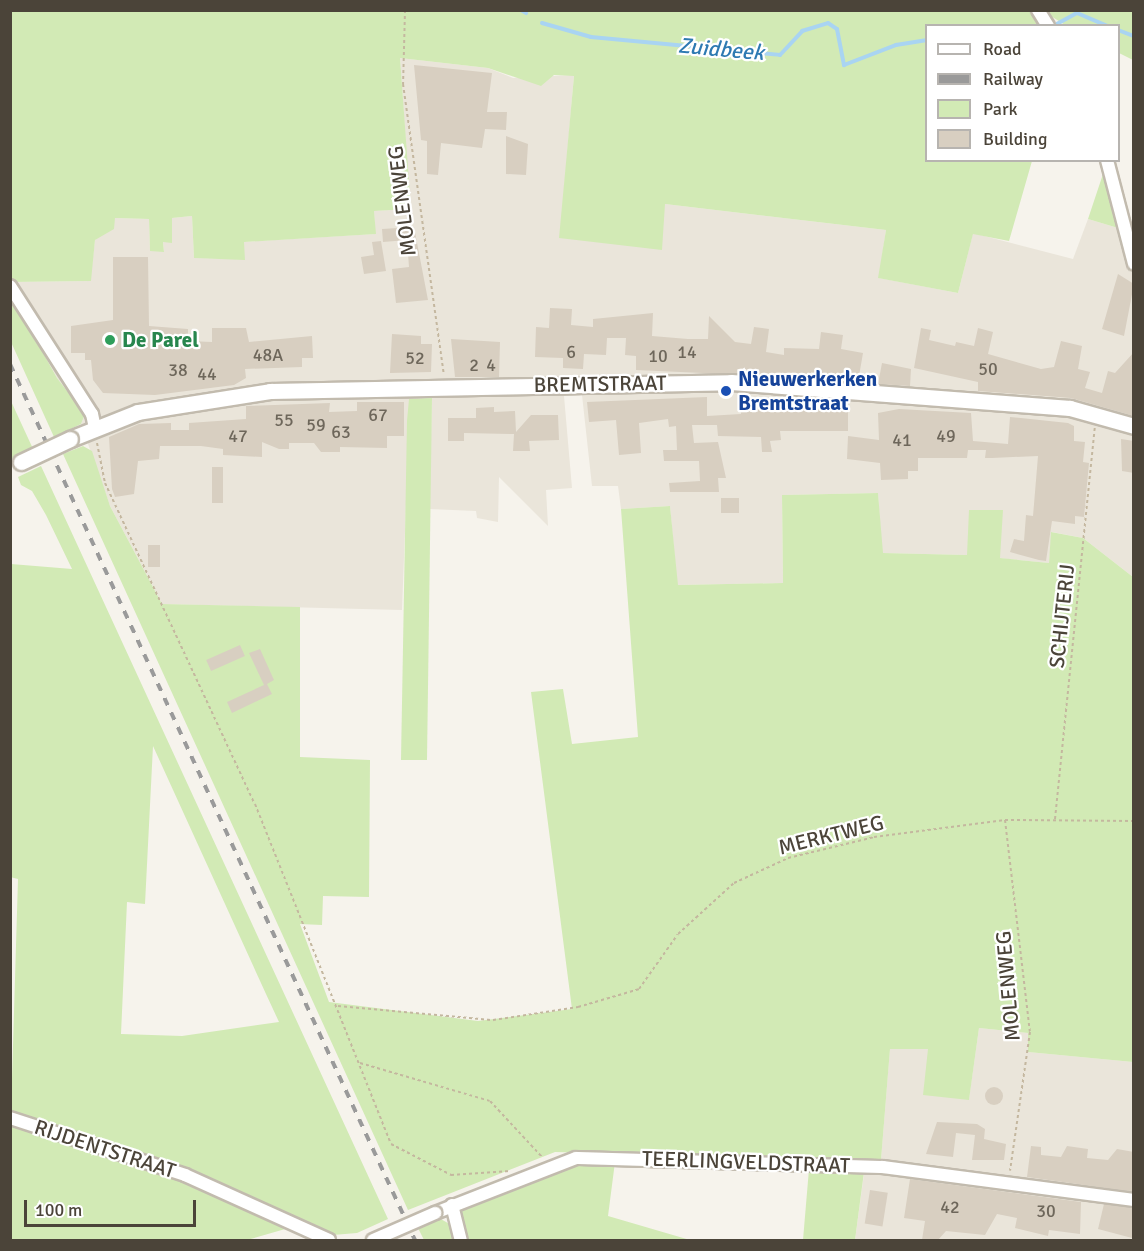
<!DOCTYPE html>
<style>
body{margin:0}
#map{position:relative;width:1144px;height:1251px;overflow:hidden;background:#f6f3ec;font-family:Signika,sans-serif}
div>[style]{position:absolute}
.residential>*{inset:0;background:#eae5da}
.green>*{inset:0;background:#d2eab5}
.stream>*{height:4px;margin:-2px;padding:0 2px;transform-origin:2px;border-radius:2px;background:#a9d4f2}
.building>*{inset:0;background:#d8cfc1;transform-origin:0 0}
.round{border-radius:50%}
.path>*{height:2px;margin-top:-1px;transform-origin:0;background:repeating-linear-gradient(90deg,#c4b79f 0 3px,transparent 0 6px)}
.roads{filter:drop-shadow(2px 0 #c2bbae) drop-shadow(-2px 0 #c2bbae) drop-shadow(0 2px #c2bbae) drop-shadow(0 -2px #c2bbae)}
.minor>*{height:12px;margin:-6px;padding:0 6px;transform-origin:6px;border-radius:6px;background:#fff}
.tertiary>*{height:15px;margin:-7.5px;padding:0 7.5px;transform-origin:7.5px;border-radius:7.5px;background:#fff}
.rail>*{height:4px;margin-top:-2px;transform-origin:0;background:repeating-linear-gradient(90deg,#9a9a9a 0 8px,transparent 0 16px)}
.bridges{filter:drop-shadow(2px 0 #c2bbae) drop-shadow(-2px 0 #c2bbae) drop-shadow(0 2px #c2bbae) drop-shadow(0 -2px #c2bbae)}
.minor-bridge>*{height:12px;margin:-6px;padding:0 6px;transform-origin:6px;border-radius:6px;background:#fff}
.tertiary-bridge>*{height:15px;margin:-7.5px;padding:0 7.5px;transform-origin:7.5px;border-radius:7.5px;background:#fff}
.dots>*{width:16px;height:16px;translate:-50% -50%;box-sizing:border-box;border:3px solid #fff;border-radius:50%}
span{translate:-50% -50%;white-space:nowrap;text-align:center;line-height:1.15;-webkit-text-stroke:4.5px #fff;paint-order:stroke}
.number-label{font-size:18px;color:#6e675b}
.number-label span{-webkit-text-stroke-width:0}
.street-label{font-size:21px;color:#4b4439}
.leisure-label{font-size:21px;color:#27864d;font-weight:700}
.left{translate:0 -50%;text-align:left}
.transit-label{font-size:21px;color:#164399;font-weight:700}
.water-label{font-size:22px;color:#2e7ab2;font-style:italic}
.frame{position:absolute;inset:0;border:12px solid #4b4439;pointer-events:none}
.legend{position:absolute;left:925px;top:24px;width:195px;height:138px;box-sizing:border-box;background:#fff;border:2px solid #b7b4b0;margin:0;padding:8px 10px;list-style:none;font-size:18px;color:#4b4439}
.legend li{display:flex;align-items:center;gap:12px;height:30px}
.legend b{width:30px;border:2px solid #b7b4b0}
.scale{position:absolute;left:24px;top:1200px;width:172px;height:27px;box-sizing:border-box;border:3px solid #4b4439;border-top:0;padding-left:8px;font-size:18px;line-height:21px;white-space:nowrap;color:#4b4439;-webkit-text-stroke:4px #fff;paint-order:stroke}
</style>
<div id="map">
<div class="residential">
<i style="clip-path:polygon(400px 58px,488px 68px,513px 78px,574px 75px,560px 238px,665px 204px,886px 230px,879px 278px,958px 293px,973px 233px,1073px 259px,1088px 219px,1118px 228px,1123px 245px,1134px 247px,1133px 577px,1083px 538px,1052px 532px,1049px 563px,999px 558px,1002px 510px,967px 555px,882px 553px,878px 493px,782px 495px,783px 583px,677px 585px,670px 506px,621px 509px,618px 486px,592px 486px,582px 395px,564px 396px,572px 488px,546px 490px,548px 526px,499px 477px,498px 522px,477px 518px,476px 511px,429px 509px,432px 399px,410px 399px,402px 610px,162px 604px,110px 506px,81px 424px,85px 414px,57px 378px,11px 293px,10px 282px,90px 281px,95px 240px,115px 218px,149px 219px,150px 251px,164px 251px,163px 242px,172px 242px,172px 218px,192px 216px,194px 258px,244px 259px,243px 242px,375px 234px,374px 211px,410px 209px)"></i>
<i style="clip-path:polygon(979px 1028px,1028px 1033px,1028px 1052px,1133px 1062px,1133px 1240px,855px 1240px,866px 1159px,881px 1160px,890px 1048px,928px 1049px,969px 1099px)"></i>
</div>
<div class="green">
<i style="clip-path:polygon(1032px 10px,1043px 25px,926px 26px,926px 160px,1032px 161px,1009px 241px,973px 234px,958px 293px,878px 278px,886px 230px,665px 204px,662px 250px,559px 238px,574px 76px,554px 75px,541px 86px,488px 68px,400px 58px,411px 209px,374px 211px,376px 234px,244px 242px,245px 260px,194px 258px,192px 216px,172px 218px,172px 243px,163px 242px,164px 252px,150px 251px,149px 219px,115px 218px,114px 229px,95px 240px,91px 281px,11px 282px,10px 11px)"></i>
<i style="clip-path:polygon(1043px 11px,1133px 11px,1133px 60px,1119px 53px,1118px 26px,1065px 25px)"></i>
<i style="clip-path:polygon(1105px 168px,1118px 228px,1088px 219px)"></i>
<i style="clip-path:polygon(10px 293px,57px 378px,85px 414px,81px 424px,54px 437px,11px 342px)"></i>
<i style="clip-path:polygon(432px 398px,427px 760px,401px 760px,407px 421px,409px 399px)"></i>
<i style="clip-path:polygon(10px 399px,34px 451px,11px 459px,10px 459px)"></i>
<i style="clip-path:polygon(83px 446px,92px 451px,110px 506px,162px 604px,300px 607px,300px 757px,370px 760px,369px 897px,323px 896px,322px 925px,300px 924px,329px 1002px,478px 1021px,572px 1009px,531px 692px,563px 689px,572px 744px,638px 737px,621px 509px,670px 506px,678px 585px,783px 583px,782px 495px,878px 493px,883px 553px,967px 555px,969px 510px,1003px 510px,1000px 558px,1049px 563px,1051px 532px,1083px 538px,1133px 577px,1133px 1062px,1028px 1052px,1028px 1033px,979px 1028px,969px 1100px,923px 1095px,928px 1049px,890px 1049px,881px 1160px,555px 1152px,408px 1210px,63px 454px)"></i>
<i style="clip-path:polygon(evenodd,41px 466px,388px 1219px,357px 1233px,333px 1235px,306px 1223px,247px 1240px,11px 1240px,11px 1122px,186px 1180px,188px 1169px,11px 1112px,18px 879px,10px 877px,11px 564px,72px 569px,46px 515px,32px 491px,21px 485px,18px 477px,41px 466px,153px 746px,266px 994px,279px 1022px,182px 1036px,121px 1034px,127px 902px,145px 904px,153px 746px)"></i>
<i style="clip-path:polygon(615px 1162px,608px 1216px,690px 1240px,466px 1240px,459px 1206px,561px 1163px)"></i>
<i style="clip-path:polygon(809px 1169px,864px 1172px,855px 1240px,803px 1240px)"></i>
<i style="clip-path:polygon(439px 1218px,453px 1226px,458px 1240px,424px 1240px,418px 1228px)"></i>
</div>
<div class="stream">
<i style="left:521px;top:10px;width:6px;rotate:31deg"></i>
<i style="left:542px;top:23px;width:51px;rotate:15.9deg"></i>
<i style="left:591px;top:37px;width:190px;rotate:5.4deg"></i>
<i style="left:780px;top:55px;width:33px;rotate:-47deg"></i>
<i style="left:802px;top:31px;width:27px;rotate:-17deg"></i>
<i style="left:828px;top:23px;width:11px;rotate:34deg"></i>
<i style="left:837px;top:29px;width:37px;rotate:79deg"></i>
<i style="left:844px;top:65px;width:56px;rotate:-21deg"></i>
<i style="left:896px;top:45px;width:30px;rotate:-9deg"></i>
<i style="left:1055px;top:25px;width:25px;rotate:-29deg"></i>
<i style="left:1077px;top:13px;width:34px;rotate:23deg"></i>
<i style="left:1118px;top:30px;width:17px;rotate:21deg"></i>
</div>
<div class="building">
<i style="clip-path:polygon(414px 65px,492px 73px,487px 112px,507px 112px,506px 130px,485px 129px,482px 148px,441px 143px,438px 175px,427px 174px,427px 141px,421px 140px)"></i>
<i style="clip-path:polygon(506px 136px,528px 144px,526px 175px,506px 174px)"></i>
<i style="clip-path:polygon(414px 227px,428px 300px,396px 303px,392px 269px,409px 267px,407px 240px,383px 242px,382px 229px)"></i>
<i style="clip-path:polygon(381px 241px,386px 271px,364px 274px,361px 257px,374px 255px,372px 242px)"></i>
<i style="clip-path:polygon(113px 257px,148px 257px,149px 326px,188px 329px,188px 341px,212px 342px,212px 328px,246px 328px,249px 342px,312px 336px,313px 358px,302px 358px,302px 367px,245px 369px,246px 378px,234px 385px,155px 395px,103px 393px,93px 380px,91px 360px,85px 360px,85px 353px,71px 353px,71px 326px,113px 320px)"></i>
<i style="clip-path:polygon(1118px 274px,1134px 284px,1124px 336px,1102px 329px)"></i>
<i style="clip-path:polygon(550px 308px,572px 309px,571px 325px,593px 327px,593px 319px,653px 313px,652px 336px,688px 339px,708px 339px,709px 316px,735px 342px,751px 344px,754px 327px,769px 329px,766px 352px,784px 355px,784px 348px,819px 349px,821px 332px,843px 335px,841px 349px,863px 353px,858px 382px,811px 372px,811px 378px,636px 370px,636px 356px,625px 355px,626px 338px,607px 338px,606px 355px,584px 354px,583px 369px,563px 368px,563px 358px,535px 357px,536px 327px,549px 328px)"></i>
<i style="clip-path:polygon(921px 328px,931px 330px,929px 340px,955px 346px,956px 342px,974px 346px,978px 328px,993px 332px,988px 354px,1041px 369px,1054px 367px,1061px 341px,1082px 346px,1078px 369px,1090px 372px,1085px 388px,1102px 393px,1108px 371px,1115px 373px,1134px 352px,1134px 416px,1071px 398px,978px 391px,978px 382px,914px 368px)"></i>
<i style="clip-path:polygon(392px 334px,421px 336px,421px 344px,432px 344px,431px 372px,390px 373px)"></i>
<i style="clip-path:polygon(451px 339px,500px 342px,499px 377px,455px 377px)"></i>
<i style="clip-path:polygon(882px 363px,911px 369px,910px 386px,878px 384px)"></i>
<i style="clip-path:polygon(707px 397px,707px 416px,741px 414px,742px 399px,848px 405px,848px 431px,780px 431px,781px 440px,770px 441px,772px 452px,762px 452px,761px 437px,718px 436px,717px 425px,692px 425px,694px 443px,718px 442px,726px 478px,718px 478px,719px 492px,670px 492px,669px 483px,700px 481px,699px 461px,664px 461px,663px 450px,677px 450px,676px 426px,669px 427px,668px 419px,639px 423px,641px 453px,619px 455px,616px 420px,589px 422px,587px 402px)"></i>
<i style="clip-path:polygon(357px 402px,404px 402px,404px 436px,387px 436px,387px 448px,340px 447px,340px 452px,321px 452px,314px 443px,289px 443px,289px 449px,279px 449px,262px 442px,262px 457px,223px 455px,223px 449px,201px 446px,160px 446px,159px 459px,138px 461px,134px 494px,115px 497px,112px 489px,109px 437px,139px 424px,171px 423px,171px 430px,189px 430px,189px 423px,246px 419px,246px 406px,330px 403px,329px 412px,357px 411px)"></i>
<i style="clip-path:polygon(494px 407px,494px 412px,515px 411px,516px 432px,531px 415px,558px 415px,559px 440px,529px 441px,530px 451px,513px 451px,514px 434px,464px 433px,464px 441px,448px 441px,448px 418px,476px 418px,476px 408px)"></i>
<i style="clip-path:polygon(899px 409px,971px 413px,973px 441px,1008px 444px,1010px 417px,1068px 423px,1074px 426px,1074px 441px,1085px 442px,1083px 462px,1089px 463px,1084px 517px,1075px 516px,1075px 524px,1052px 521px,1046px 561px,1039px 560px,1010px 552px,1014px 539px,1024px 541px,1026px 515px,1033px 516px,1038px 456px,992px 458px,985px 458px,986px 450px,968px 450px,967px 458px,918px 458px,918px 471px,908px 471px,908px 479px,881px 480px,880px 463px,847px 459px,848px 436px,879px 440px,878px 413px)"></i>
<i style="clip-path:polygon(1121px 439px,1134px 441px,1134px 473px,1122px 471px)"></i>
<i style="left:212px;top:467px;width:11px;height:36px"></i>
<i style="left:739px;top:498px;width:15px;height:18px;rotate:90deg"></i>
<i style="left:148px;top:545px;width:12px;height:22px"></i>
<i style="left:240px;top:645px;width:12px;height:37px;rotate:66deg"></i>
<i style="clip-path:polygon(260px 649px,274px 680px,267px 684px,272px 694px,232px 713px,227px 702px,264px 685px,249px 653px)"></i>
<i class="round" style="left:985px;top:1087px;width:18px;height:18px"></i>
<i style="clip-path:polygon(937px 1122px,977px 1124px,985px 1129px,984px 1139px,1006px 1144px,1004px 1160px,972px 1160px,975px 1135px,956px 1133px,953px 1157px,926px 1154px)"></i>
<i style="clip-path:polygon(1031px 1146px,1041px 1147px,1041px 1155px,1061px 1157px,1067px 1146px,1088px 1149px,1087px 1158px,1108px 1160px,1117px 1149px,1134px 1152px,1134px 1192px,1027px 1177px)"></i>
<i style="clip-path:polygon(910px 1179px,1081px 1202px,1080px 1234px,1049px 1230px,1048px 1236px,1015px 1228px,1017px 1218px,997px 1214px,985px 1235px,946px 1231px,938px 1240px,922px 1240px,925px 1221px,904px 1218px)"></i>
<i style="left:870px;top:1190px;width:18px;height:34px;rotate:9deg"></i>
<i style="clip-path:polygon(1104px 1204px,1134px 1208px,1132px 1238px,1098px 1229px)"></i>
</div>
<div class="path">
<i style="left:405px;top:10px;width:74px;rotate:91.5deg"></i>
<i style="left:403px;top:84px;width:293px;rotate:82deg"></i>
<i style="left:97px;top:443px;width:41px;rotate:78.7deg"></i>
<i style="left:105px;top:483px;width:354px;rotate:65deg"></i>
<i style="left:255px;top:804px;width:366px;rotate:68.2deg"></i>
<i style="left:391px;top:1144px;width:68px;rotate:27.3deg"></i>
<i style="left:451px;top:1175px;width:59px;rotate:-3.9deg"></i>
<i style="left:1055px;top:819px;width:393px;rotate:-84.2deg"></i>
<i style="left:1005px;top:820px;width:213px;rotate:83.3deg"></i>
<i style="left:1030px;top:1032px;width:140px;rotate:98.2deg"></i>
<i style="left:338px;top:1006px;width:156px;rotate:5.2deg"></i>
<i style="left:493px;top:1020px;width:86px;rotate:-8.7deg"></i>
<i style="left:578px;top:1007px;width:64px;rotate:-16.4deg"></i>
<i style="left:639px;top:989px;width:67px;rotate:-54.7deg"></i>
<i style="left:678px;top:934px;width:76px;rotate:-42.3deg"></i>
<i style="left:734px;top:883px;width:60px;rotate:-24.8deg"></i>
<i style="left:788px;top:858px;width:89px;rotate:-13.7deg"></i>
<i style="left:874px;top:837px;width:132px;rotate:-7.4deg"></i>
<i style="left:1005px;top:820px;width:129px;rotate:0.4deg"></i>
<i style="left:360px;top:1063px;width:135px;rotate:16.3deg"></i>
<i style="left:490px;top:1101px;width:78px;rotate:47.1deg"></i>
</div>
<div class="roads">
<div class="minor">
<i style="left:1038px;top:10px;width:19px;rotate:58deg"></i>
<i style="left:1107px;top:160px;width:107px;rotate:75.4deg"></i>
<i style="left:10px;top:286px;width:152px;rotate:57.4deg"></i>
<i style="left:92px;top:414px;width:14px;rotate:78deg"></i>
<i style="left:10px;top:1118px;width:184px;rotate:18deg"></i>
<i style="left:185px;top:1175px;width:158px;rotate:24.3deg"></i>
<i style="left:452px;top:1205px;width:36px;rotate:76deg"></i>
<i style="left:435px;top:1213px;width:151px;rotate:-21.3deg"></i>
<i style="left:576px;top:1158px;width:307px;rotate:1.7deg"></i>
<i style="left:883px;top:1167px;width:253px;rotate:7.5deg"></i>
</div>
<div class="tertiary">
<i style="left:70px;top:439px;width:73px;rotate:-21.7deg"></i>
<i style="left:138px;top:412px;width:134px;rotate:-9deg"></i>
<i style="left:270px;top:391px;width:461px;rotate:-1.1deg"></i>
<i style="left:731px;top:382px;width:340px;rotate:4.4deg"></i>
<i style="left:1070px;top:408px;width:66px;rotate:15.7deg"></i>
</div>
</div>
<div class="rail">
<i style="left:10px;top:364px;width:965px;rotate:65.19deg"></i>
</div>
<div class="bridges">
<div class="minor-bridge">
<i style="left:373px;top:1240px;width:68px;rotate:-23.5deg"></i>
</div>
<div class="tertiary-bridge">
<i style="left:21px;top:462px;width:54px;rotate:-25.1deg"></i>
</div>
</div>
<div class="dots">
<i style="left:110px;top:340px;background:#2e9e5b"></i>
<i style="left:726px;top:391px;background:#1a4fb4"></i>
</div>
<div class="number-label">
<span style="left:571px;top:352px">6</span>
<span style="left:687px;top:352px">14</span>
<span style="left:268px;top:355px">48A</span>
<span style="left:658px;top:356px">10</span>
<span style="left:415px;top:358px">52</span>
<span style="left:474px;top:365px">2</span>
<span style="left:491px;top:365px">4</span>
<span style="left:988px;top:369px">50</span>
<span style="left:178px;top:370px">38</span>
<span style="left:207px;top:374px">44</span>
<span style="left:378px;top:415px">67</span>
<span style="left:284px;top:420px">55</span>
<span style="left:316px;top:425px">59</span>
<span style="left:341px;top:432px">63</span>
<span style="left:238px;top:436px">47</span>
<span style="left:946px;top:436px">49</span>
<span style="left:902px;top:440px">41</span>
<span style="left:950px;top:1207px">42</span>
<span style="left:1046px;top:1211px">30</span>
</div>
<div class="street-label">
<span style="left:402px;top:201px;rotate:-97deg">MOLENWEG</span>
<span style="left:600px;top:384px;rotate:-1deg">BREMTSTRAAT</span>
<span style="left:1062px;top:616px;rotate:-84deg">SCHIJTERIJ</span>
<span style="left:831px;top:835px;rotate:-14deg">MERKTWEG</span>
<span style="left:1008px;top:986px;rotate:-95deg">MOLENWEG</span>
<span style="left:105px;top:1149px;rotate:18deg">RIJDENTSTRAAT</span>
<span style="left:746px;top:1162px;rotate:2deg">TEERLINGVELDSTRAAT</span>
</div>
<div class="leisure-label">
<span class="left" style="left:122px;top:340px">De Parel</span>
</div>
<div class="transit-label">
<span class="left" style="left:738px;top:391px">Nieuwerkerken<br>Bremtstraat</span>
</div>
<div class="water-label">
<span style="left:721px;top:49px;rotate:5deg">Zuidbeek</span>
</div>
<div class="frame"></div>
<ul class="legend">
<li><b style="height:8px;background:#fff"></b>Road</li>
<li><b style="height:8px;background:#9a9a9a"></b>Railway</li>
<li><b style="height:16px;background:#d2eab5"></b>Park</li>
<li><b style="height:16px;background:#d8cfc1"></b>Building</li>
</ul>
<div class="scale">100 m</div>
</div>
